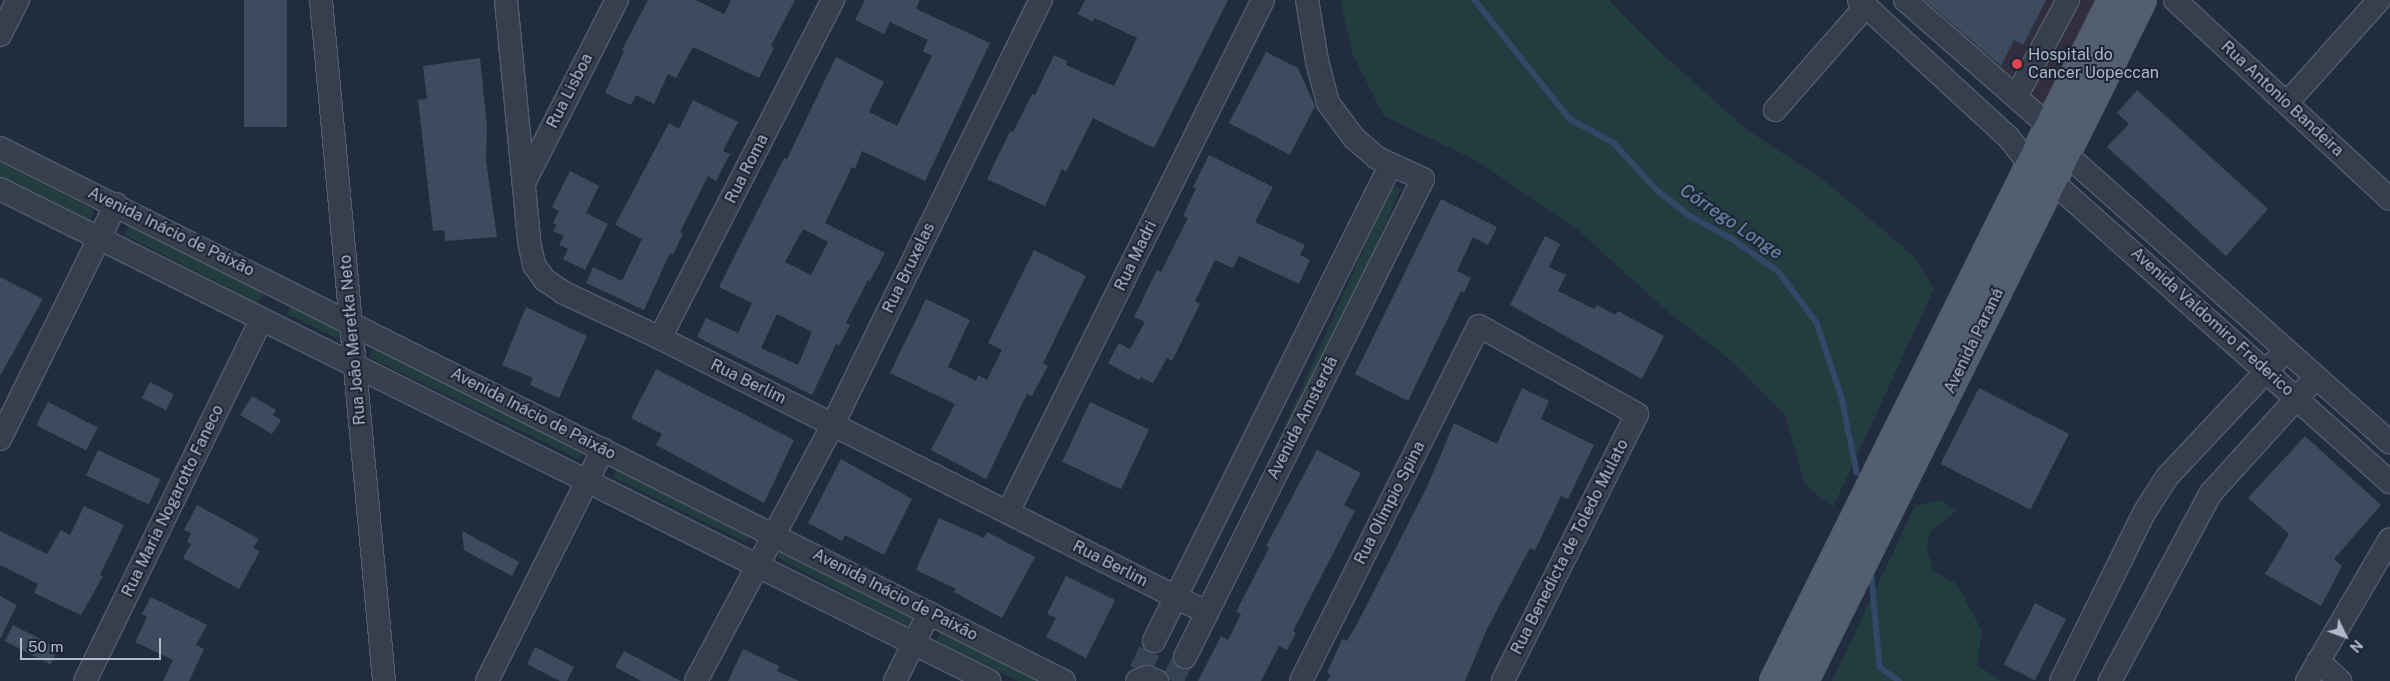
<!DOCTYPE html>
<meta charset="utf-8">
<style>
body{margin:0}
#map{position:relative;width:2390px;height:681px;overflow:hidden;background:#212d3e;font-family:"Public Sans",sans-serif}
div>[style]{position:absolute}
.medical>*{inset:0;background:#302e3f}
.green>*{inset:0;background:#233c3f;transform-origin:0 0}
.stream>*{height:5.5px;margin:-2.75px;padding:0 2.75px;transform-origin:2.75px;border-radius:2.75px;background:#334867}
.building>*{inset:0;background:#3d4b5e;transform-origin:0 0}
.minor-tunnel>*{height:22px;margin-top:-11px;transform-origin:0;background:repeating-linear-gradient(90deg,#374253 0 22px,transparent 0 33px)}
.roads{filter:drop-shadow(1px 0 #535d6c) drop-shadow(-1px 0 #535d6c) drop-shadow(0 1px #535d6c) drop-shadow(0 -1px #535d6c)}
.minor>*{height:22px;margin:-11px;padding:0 11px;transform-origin:11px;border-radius:11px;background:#353f4e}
.major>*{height:28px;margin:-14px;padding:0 14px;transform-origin:14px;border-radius:14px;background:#535e6e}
.dots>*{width:14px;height:14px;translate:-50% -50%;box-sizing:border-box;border:2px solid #1a2433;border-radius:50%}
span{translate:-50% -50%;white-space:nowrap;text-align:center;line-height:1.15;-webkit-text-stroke:4px #1a2433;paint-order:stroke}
.poi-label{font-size:16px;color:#b1baca}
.left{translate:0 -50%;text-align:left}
.street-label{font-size:16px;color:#b1baca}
.water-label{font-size:18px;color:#7690b4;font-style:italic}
.north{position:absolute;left:2320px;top:611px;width:50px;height:50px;-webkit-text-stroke:4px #1a2433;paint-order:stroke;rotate:132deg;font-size:14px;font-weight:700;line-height:20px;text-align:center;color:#b1baca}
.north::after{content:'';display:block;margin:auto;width:18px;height:22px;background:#b1baca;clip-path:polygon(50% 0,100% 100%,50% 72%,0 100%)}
.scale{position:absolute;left:20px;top:638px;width:141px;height:22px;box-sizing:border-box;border:2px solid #b1baca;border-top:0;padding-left:6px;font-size:15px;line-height:18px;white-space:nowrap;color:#b1baca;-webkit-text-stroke:4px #1a2433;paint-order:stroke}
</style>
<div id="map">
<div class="medical">
<i style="clip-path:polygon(1894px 0,2101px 0,2037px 128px)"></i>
</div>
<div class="green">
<i style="clip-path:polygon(1340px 0,1609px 0,1659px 51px,1746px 129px,1826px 182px,1915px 257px,1934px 289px,1833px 507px,1805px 485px,1785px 415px,1733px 362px,1667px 311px,1578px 230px,1479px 162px,1384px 116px,1353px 55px)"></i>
<i style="left:0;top:162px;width:106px;height:14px;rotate:27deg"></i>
<i style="left:1392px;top:185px;width:10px;height:453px;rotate:24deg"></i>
<i style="left:129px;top:225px;width:150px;height:11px;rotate:27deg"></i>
<i style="left:291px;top:306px;width:57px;height:9px;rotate:26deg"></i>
<i style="left:374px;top:347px;width:234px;height:11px;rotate:26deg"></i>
<i style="left:617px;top:469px;width:148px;height:9px;rotate:26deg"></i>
<i style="clip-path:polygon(1942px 500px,1956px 511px,1930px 532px,1927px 548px,1933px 571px,1957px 584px,1982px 631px,1977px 665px,2001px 681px,1832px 681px,1915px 506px)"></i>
<i style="left:783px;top:548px;width:147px;height:11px;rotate:28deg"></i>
<i style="clip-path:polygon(941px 631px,1043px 681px,1018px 681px,936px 641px)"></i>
</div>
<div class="stream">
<i style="left:1475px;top:0;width:152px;rotate:51.4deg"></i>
<i style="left:1570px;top:119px;width:50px;rotate:28.6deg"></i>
<i style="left:1614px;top:143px;width:65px;rotate:47.5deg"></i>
<i style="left:1658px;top:191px;width:41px;rotate:38deg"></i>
<i style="left:1690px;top:216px;width:50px;rotate:28.6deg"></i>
<i style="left:1734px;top:240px;width:55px;rotate:35.4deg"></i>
<i style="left:1779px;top:272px;width:64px;rotate:53.3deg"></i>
<i style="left:1817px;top:323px;width:79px;rotate:71.6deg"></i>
<i style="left:1842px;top:398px;width:76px;rotate:78.5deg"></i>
<i style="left:1872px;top:577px;width:90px;rotate:84.9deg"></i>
<i style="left:1880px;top:667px;width:24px;rotate:36deg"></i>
</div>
<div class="building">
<i style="left:244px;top:0;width:43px;height:127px"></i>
<i style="clip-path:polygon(648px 0,696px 0,724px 14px,731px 0,795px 0,771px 46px,774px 48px,759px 78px,693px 47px,676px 78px,668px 74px,654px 104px,636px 95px,631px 105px,605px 93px,624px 51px,622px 50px)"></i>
<i style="clip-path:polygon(evenodd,865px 0,920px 0,916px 9px,990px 43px,925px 181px,862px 151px,855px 169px,852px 167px,825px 223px,885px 253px,870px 281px,868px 280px,846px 323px,850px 325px,839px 346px,836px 344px,812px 395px,697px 337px,706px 318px,738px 333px,752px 303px,719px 287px,784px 158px,787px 159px,836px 57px,884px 82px,869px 112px,897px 126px,932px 56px,923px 51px,928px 40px,890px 22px,884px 34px,855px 20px,865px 0,803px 229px,828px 242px,811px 275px,785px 262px,803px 229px,865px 0,777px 314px,812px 332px,798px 365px,761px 348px,777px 314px)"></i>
<i style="clip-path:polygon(1085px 0,1228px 0,1154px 148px,1093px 118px,1066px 172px,1062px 169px,1045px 206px,987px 179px,1010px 131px,1013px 132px,1032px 94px,1035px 95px,1054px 55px,1067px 61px,1066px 65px,1114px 86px,1137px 38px,1095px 18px,1093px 22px,1078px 14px)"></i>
<i style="clip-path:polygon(1925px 0,2046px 0,2023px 45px,2014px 40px,2001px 66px)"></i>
<i style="clip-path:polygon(1266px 52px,1298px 68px,1315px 106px,1290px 155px,1229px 123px)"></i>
<i style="clip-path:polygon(480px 58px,487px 126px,486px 161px,497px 237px,445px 241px,444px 230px,433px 231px,418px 100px,427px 99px,423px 66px)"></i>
<i style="clip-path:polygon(2137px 90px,2268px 209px,2226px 256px,2107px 147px,2129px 124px,2117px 113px)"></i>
<i style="clip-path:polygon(693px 100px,738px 122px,723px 151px,730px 154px,716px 181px,708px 176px,680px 232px,683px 234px,673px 255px,670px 253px,644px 310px,586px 283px,593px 267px,622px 281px,642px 239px,615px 225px,669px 123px,679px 129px)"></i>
<i style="clip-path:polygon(1209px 155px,1273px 187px,1255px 222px,1305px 245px,1300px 255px,1310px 260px,1299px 284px,1239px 256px,1233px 268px,1215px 260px,1195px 301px,1200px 304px,1172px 361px,1167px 358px,1153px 383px,1141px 377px,1139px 380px,1108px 363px,1119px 343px,1130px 349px,1145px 322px,1134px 317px,1157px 270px,1161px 272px,1188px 218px,1183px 216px,1196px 188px,1193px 187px)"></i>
<i style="clip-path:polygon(570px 171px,599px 186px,586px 213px,608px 224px,585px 270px,563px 259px,568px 249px,559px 245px,564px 236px,553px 231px,557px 225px,553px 223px,559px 211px,552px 207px)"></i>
<i style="clip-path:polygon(1441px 199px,1497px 227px,1488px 245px,1473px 237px,1457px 271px,1471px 278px,1464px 293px,1461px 291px,1408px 401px,1355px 374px)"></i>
<i style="clip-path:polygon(1545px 236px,1560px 244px,1549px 267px,1566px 275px,1558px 291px,1594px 309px,1597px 305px,1616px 315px,1618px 311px,1664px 336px,1642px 379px,1510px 305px)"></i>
<i style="clip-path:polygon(1034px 250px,1086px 276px,1043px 363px,1048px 366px,1032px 396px,1027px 394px,986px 479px,931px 450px,955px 404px,890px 373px,926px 299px,970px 320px,948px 367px,976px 381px,978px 375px,987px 380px,1002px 350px,988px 343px)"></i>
<i style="clip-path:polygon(0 277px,43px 299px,0 376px)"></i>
<i style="clip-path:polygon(526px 307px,587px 336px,559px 398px,530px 385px,533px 378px,502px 365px)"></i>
<i style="clip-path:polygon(656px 369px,794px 440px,764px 503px,656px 445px,662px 434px,631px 418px)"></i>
<i style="left:150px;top:382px;width:27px;height:18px;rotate:27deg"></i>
<i style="clip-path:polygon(1522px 388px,1549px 401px,1541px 419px,1594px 445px,1568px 499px,1561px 496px,1535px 550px,1530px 548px,1487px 629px,1465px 681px,1327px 681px,1331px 675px,1327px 673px,1342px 639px,1347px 641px,1356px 626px,1427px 487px,1454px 423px,1497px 444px)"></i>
<i style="left:1979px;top:388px;width:101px;height:85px;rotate:27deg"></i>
<i style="clip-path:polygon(252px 396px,276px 410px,273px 415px,281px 420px,272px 434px,240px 415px)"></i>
<i style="left:48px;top:402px;width:56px;height:26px;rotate:27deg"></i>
<i style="left:1090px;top:402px;width:65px;height:66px;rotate:25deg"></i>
<i style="clip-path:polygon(2305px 436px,2381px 505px,2334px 559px,2342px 566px,2321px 606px,2265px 574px,2289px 534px,2248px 498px)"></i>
<i style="left:98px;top:450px;width:69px;height:28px;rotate:25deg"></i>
<i style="clip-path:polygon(1317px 450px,1361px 473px,1344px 505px,1355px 511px,1293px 631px,1296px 633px,1287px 650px,1279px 646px,1261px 681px,1198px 681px,1221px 636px,1228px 640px,1241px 614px,1236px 612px,1269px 548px,1266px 546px)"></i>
<i style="clip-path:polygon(841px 459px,912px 499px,884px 555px,845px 535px,842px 541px,808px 523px)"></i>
<i style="clip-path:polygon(197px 505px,259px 539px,253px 548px,260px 551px,239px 589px,183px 558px,191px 544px,187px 542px,191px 533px,184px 530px)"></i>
<i style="clip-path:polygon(84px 506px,124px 525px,100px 575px,103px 576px,81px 615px,34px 593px,38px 584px,0 565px,0 531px,47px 554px,61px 530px,70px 535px)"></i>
<i style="clip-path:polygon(939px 518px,984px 538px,987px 532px,1035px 557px,1002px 618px,954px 592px,956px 589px,916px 570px)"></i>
<i style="clip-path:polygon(462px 531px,519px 562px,512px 576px,464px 550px)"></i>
<i style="clip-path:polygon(1066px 576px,1115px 600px,1086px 658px,1046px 637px,1056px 618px,1047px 614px)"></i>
<i style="clip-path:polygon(0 596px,17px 605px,0 639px)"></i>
<i style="clip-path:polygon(151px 597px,207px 625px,196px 645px,204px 649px,189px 681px,163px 681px,173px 660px,135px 642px,147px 617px,142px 614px)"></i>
<i style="left:2035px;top:603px;width:35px;height:69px;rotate:27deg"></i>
<i style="left:13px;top:625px;width:51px;height:18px;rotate:27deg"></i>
<i style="clip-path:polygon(535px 647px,574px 667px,567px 681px,560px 681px,527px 664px)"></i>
<i style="clip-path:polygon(743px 649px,779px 666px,777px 671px,799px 681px,728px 681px)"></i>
<i style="clip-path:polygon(624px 651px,681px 681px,641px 681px,615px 667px)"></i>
</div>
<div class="minor-tunnel">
<i style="left:1140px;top:671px;width:33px;rotate:-65deg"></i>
<i style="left:1172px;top:681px;width:27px;rotate:-62deg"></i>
</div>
<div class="roads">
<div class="minor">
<i style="left:321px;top:0;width:684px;rotate:84.71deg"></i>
<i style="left:506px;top:0;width:242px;rotate:84.5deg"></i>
<i style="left:529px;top:241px;width:25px;rotate:78deg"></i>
<i style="left:534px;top:265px;width:19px;rotate:54deg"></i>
<i style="left:545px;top:280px;width:23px;rotate:34deg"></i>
<i style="left:564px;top:293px;width:106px;rotate:25.1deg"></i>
<i style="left:660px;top:338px;width:611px;rotate:26.65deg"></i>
<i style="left:1859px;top:0;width:204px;rotate:42.6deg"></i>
<i style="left:2009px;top:138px;width:36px;rotate:52deg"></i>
<i style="left:2031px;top:166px;width:27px;rotate:36deg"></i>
<i style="left:2053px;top:182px;width:451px;rotate:41.7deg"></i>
<i style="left:1905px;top:0;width:193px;rotate:41.2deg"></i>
<i style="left:2175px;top:0;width:293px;rotate:42.8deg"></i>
<i style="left:0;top:35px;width:39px;rotate:-63deg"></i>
<i style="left:2016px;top:97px;width:110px;rotate:-61.8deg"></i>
<i style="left:2287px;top:103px;width:138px;rotate:-48.2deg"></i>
<i style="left:1775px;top:110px;width:138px;rotate:-48.8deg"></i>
<i style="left:2051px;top:146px;width:17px;rotate:28deg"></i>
<i style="left:2066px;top:154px;width:434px;rotate:41.7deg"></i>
<i style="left:0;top:148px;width:1190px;rotate:26.61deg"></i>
<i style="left:524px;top:183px;width:205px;rotate:-63.1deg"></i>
<i style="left:0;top:189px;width:1105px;rotate:26.45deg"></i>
<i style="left:660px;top:338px;width:380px;rotate:-62.9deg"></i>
<i style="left:0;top:439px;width:262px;rotate:-63.7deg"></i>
<i style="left:1008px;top:512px;width:572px;rotate:-63.52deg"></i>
<i style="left:1154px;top:641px;width:530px;rotate:-63.58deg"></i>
<i style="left:1185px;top:657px;width:534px;rotate:-63.53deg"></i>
<i style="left:1423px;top:179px;width:51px;rotate:-155.5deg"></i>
<i style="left:1377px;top:158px;width:30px;rotate:-139deg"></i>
<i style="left:1354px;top:138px;width:44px;rotate:-126.6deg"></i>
<i style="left:1328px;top:103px;width:43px;rotate:-104.7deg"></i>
<i style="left:1317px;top:61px;width:62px;rotate:-99.3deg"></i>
<i style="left:2318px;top:661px;width:30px;rotate:42deg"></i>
<i style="left:85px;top:681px;width:402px;rotate:-64deg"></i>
<i style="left:487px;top:681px;width:259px;rotate:-63.4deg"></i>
<i style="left:696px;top:681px;width:291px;rotate:-61.9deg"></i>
<i style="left:833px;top:424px;width:472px;rotate:-63.9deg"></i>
<i style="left:895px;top:681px;width:76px;rotate:-63.4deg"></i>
<i style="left:1137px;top:681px;width:11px;rotate:-22deg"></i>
<i style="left:1147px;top:677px;width:11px;rotate:22deg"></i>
<i style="left:1301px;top:681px;width:397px;rotate:-63.4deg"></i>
<i style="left:1479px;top:326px;width:181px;rotate:29.1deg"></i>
<i style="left:1637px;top:414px;width:299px;rotate:116.7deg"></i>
<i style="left:2061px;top:681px;width:187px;rotate:-63.7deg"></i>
<i style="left:2144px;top:513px;width:43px;rotate:-57.4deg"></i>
<i style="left:2167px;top:477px;width:161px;rotate:-46.8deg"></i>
<i style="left:2110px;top:681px;width:213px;rotate:-61.8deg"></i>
<i style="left:2211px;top:493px;width:143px;rotate:-47.8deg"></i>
<i style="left:2307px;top:681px;width:164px;rotate:-59.7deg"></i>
</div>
<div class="major">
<i style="left:1774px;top:681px;width:760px;rotate:-63.6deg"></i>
<i style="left:1804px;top:681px;width:760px;rotate:-63.6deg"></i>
</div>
</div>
<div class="dots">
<i style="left:2017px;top:64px;background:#e0444e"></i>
</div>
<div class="poi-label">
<span class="left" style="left:2028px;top:64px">Hospital do<br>Cancer Uopeccan</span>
</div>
<div class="street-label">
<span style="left:570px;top:91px;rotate:-63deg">Rua Lisboa</span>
<span style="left:2282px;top:99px;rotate:43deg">Rua Antonio Bandeira</span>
<span style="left:747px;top:169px;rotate:-63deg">Rua Roma</span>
<span style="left:171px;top:232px;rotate:26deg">Avenida Inácio de Paixão</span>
<span style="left:1136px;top:256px;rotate:-64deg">Rua Madri</span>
<span style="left:909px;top:268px;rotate:-64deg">Rua Bruxelas</span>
<span style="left:2212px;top:322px;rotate:42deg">Avenida Valdomiro Frederico</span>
<span style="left:353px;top:340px;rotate:-95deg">Rua João Meretka Neto</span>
<span style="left:1974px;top:341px;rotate:-64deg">Avenida Paraná</span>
<span style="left:748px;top:382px;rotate:26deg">Rua Berlim</span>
<span style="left:533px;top:414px;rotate:27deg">Avenida Inácio de Paixão</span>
<span style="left:1303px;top:418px;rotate:-63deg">Avenida Amsterdã</span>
<span style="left:173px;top:501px;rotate:-64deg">Rua Maria Nogarotto Faneco</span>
<span style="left:1390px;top:503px;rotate:-63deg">Rua Olímpio Spina</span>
<span style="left:1570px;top:547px;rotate:-63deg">Rua Benedicta de Toledo Mulato</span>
<span style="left:1110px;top:564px;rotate:27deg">Rua Berlim</span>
<span style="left:895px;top:595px;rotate:27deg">Avenida Inácio de Paixão</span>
</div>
<div class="water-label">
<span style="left:1731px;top:222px;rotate:34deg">Córrego Longe</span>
</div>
<div class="north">N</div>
<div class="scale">50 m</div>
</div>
